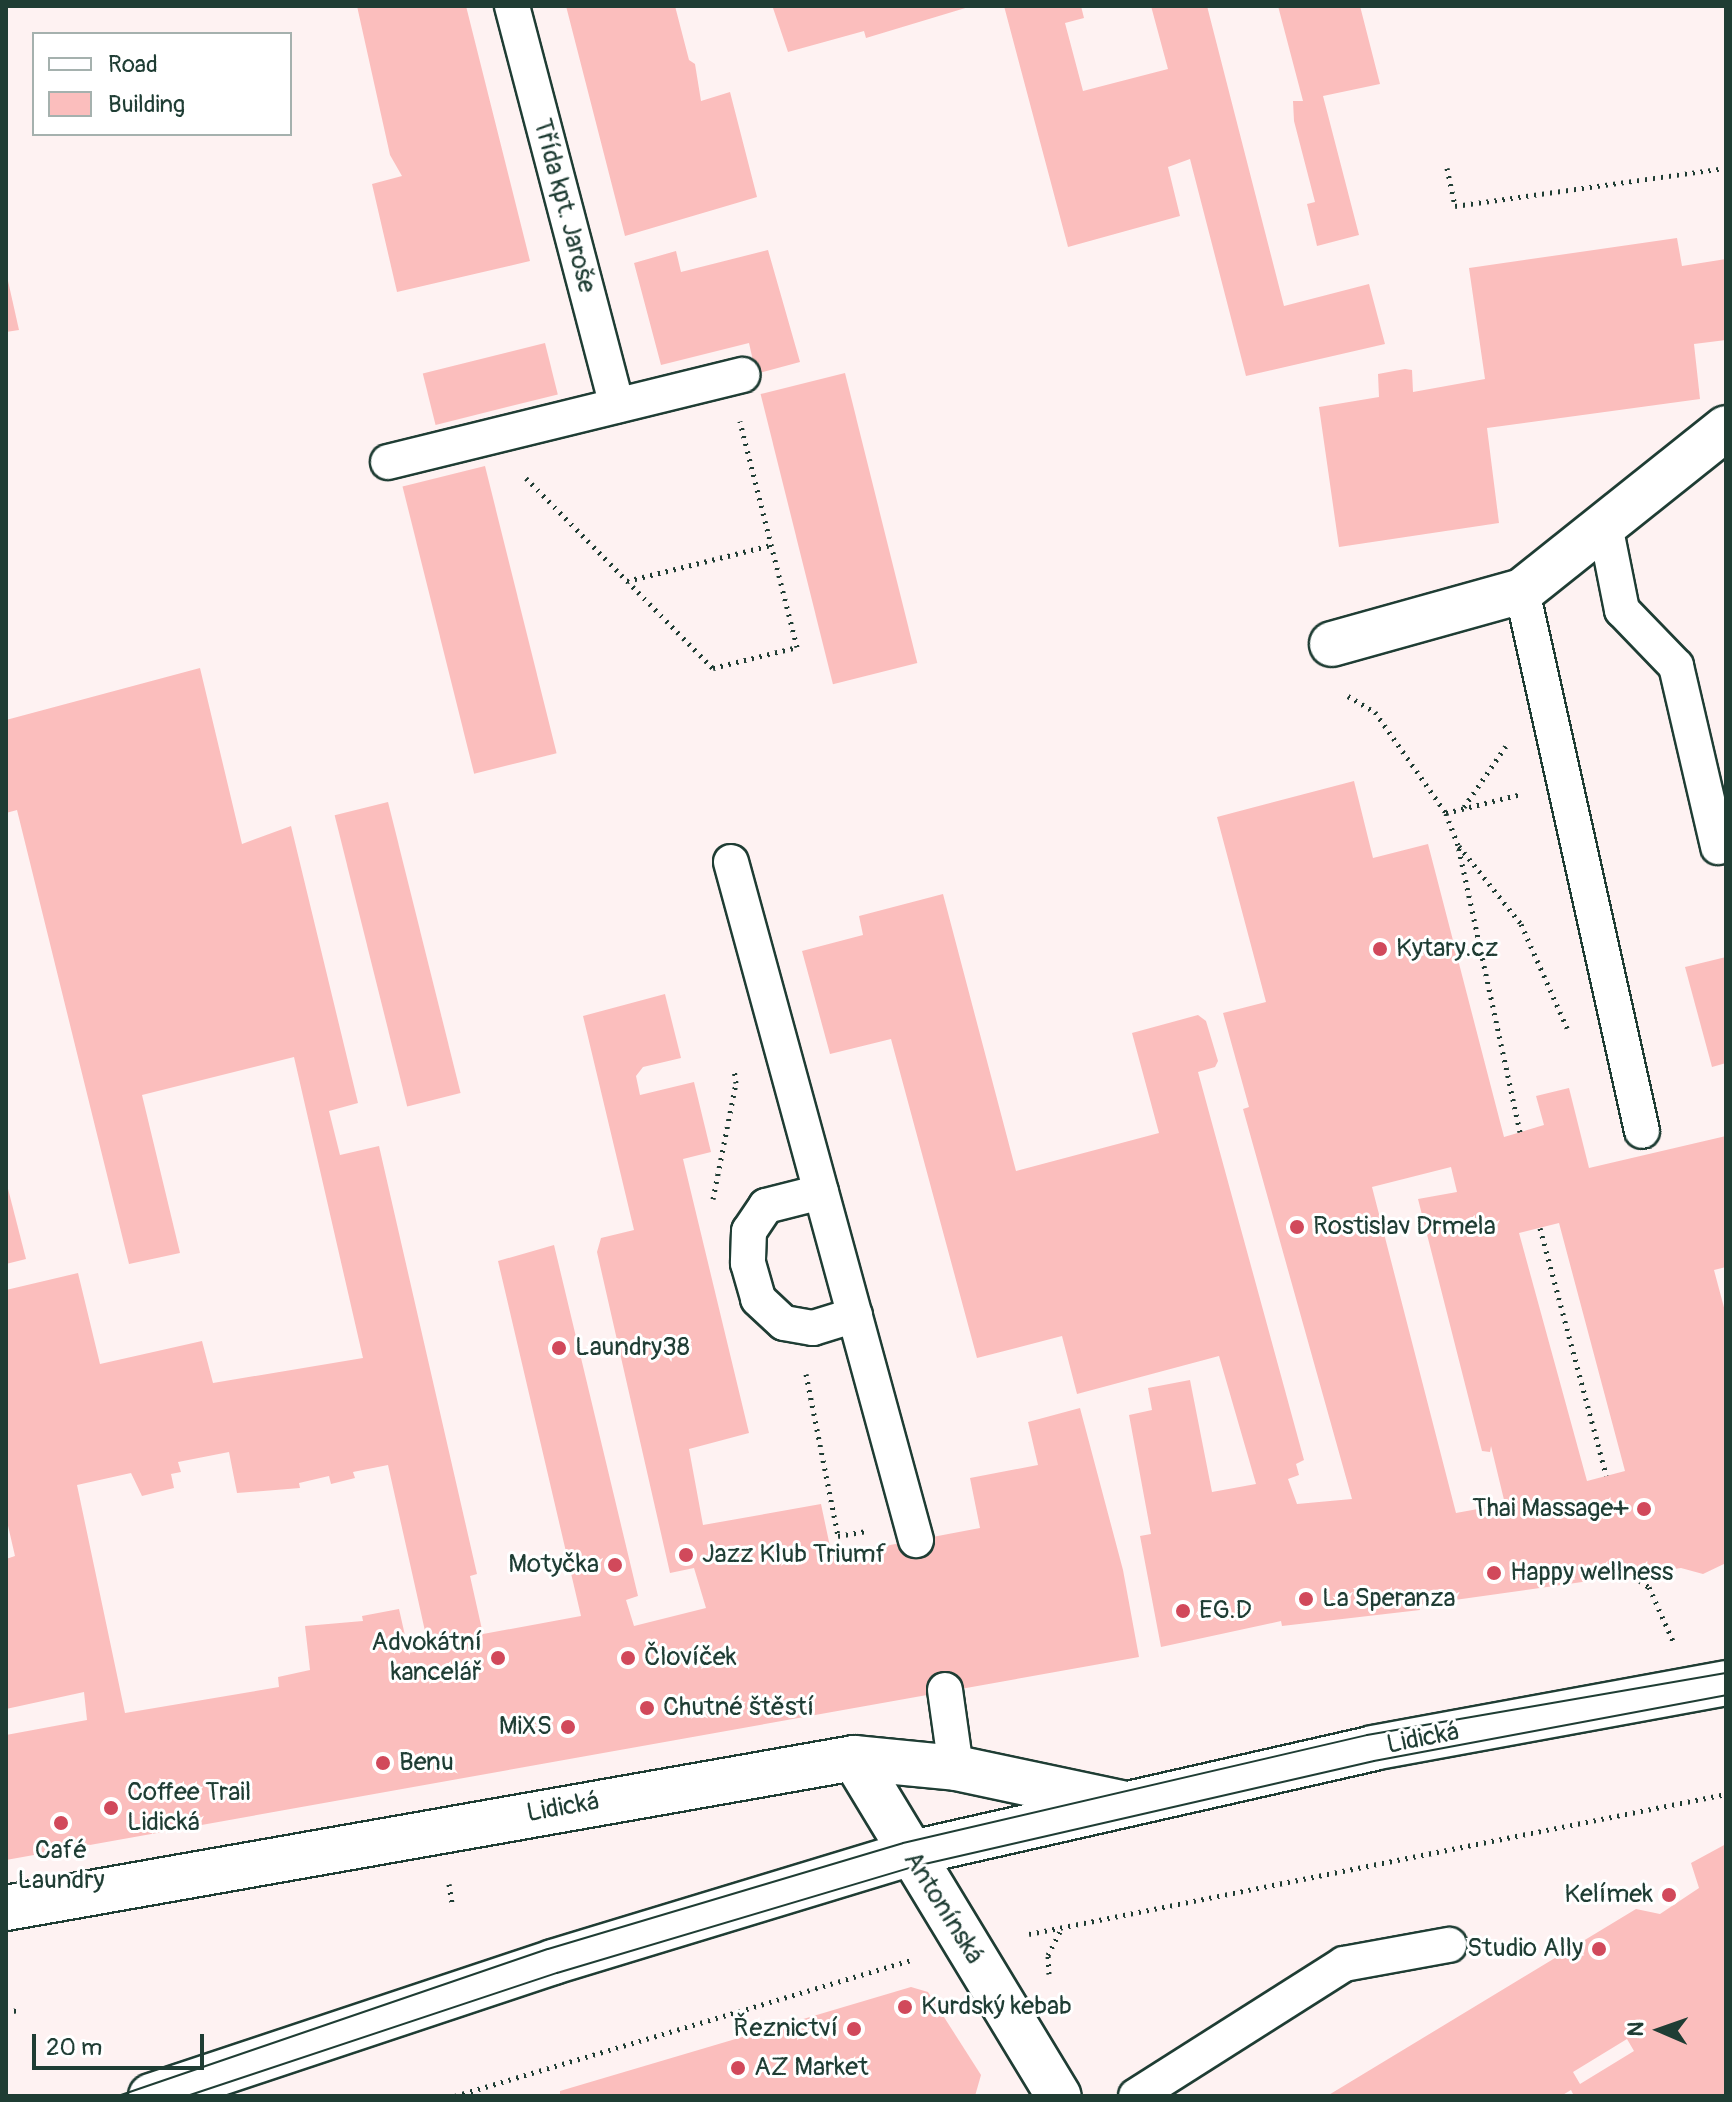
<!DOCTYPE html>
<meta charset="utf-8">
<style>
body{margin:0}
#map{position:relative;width:1732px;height:2102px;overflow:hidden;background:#fef2f2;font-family:Pangolin,sans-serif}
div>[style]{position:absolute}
.building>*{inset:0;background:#fbbebd;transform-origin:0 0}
.path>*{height:5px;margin-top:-2.5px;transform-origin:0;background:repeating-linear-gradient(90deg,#1f3d34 0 2px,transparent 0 8px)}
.roads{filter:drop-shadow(2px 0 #1f3d34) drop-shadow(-2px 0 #1f3d34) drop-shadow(0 2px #1f3d34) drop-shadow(0 -2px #1f3d34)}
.lane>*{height:34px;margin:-17px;padding:0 17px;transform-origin:17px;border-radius:17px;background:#fff}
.street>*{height:44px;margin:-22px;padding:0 22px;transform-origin:22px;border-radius:22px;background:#fff}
.secondary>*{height:44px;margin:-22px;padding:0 22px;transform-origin:22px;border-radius:22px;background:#fff}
.tram>*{height:2px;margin:-1px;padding:0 1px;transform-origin:1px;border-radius:1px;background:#1f3d34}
.dots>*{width:22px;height:22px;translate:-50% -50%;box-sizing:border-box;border:4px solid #fff;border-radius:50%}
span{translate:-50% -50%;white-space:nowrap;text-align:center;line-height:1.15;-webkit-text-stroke:6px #fff;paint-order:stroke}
.street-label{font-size:26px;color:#1f3d34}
.poi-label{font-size:26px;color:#1f3d34}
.left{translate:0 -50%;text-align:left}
.right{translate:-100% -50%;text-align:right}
.frame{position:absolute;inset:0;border:8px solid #1f3d34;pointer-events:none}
.legend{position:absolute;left:32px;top:32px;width:260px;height:104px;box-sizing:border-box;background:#fff;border:2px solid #a5b1ae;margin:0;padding:10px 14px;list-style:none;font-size:24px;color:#1f3d34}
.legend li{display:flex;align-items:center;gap:16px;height:40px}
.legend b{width:40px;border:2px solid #a5b1ae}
.north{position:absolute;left:1620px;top:1990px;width:80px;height:80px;-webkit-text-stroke:6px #fff;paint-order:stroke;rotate:272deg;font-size:22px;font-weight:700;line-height:32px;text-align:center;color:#1f3d34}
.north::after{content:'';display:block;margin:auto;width:28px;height:36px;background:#1f3d34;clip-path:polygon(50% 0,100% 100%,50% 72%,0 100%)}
.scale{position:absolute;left:32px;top:2034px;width:172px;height:36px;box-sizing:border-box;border:4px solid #1f3d34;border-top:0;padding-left:10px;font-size:24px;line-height:28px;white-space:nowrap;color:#1f3d34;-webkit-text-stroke:6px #fff;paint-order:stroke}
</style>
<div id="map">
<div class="building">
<i style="clip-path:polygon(357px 6px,466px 6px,530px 261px,397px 292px,372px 184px,402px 176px,390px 155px)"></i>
<i style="clip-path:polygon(566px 6px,675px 6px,689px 60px,695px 64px,701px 101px,730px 92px,757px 197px,625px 236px)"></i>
<i style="clip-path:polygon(972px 6px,866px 38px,864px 31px,788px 52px,773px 8px)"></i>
<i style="clip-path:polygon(1004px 6px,1081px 6px,1084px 18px,1065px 23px,1083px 91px,1168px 69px,1151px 6px,1207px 6px,1284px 306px,1369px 284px,1385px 344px,1246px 376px,1190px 159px,1168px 167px,1180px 216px,1068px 247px)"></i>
<i style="clip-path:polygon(1278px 6px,1360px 6px,1380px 84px,1323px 96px,1359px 235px,1317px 246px,1307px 204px,1315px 202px,1294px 121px,1293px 101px,1303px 101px)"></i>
<i style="clip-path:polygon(1677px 238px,1682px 266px,1726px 259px,1726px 340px,1694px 344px,1700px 399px,1487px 428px,1499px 523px,1339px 547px,1319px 407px,1379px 397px,1378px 374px,1405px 369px,1412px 370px,1413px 392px,1485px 379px,1469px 268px)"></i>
<i style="clip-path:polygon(768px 250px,800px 362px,756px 374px,749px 343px,661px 365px,634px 263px,676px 251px,681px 272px)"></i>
<i style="clip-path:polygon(6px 272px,19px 330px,6px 332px)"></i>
<i style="left:545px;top:343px;width:53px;height:126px;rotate:76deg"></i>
<i style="left:845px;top:373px;width:299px;height:87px;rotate:76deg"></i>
<i style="left:485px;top:466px;width:296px;height:85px;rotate:76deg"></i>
<i style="clip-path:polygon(evenodd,200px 668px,242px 844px,291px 826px,358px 1103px,329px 1111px,340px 1155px,379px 1146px,477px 1574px,470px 1576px,483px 1634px,581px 1616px,498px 1261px,554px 1245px,638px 1596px,626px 1600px,634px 1626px,706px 1608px,694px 1568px,670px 1573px,597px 1252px,601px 1238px,634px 1230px,583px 1016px,665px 994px,681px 1058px,643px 1067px,636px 1076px,640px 1095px,694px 1082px,711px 1152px,683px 1159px,749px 1433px,689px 1449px,703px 1525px,821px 1504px,832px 1556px,980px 1528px,970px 1478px,1038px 1465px,1028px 1422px,1080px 1408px,1123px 1570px,1139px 1657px,6px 1860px,6px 1735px,87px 1720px,84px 1692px,6px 1709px,6px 1559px,15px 1556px,6px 1517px,6px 1290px,78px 1273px,100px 1364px,202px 1341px,213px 1383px,363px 1358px,294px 1057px,142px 1095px,180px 1253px,129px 1264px,17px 810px,6px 813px,6px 720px,200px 668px,229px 1452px,237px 1493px,300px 1488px,299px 1483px,329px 1476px,331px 1484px,355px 1478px,353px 1472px,388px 1465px,429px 1649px,409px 1653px,399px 1609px,362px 1616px,363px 1621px,305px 1626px,310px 1670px,278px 1677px,279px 1687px,125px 1713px,77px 1485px,131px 1473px,142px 1496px,174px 1488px,171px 1474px,181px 1472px,178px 1462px,229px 1452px)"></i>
<i style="clip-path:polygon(evenodd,1354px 781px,1373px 858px,1428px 844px,1504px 1137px,1544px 1125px,1536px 1096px,1569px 1088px,1589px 1168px,1726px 1136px,1726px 1267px,1714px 1270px,1726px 1315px,1726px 1563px,1703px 1574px,1681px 1568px,1419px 1605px,1420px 1610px,1282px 1626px,1281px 1621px,1161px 1647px,1140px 1536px,1151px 1534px,1129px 1415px,1152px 1410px,1148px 1388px,1190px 1380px,1212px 1492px,1256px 1484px,1219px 1356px,1077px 1394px,1062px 1336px,977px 1358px,891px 1039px,830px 1054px,802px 951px,863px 935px,859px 916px,943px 894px,1016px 1171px,1159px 1133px,1132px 1033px,1198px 1015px,1206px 1021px,1218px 1061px,1215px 1067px,1198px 1072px,1304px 1460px,1296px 1464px,1299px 1475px,1288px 1479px,1297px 1504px,1352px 1499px,1243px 1109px,1249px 1107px,1223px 1013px,1266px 1002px,1217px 817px,1354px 781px,1451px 1167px,1457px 1192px,1418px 1199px,1482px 1451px,1490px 1452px,1491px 1446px,1505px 1504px,1456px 1513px,1372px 1187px,1451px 1167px,1354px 781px,1559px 1223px,1625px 1471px,1587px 1481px,1519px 1233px,1559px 1223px)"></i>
<i style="left:388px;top:802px;width:300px;height:55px;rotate:76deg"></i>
<i style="clip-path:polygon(1726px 957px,1726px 1063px,1712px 1067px,1685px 967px)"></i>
<i style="clip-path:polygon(6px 1181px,26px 1259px,6px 1264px)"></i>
<i style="clip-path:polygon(evenodd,1726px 1844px,1726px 2096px,1574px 2096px,1571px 2090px,1561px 2096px,1327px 2096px,1636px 1909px,1660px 1914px,1699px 1888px,1691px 1863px,1726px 1844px,1627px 2039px,1634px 2051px,1580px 2084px,1573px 2072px,1627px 2039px)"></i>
<i style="clip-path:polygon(911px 1987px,928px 1992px,981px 2075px,975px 2096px,560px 2096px,560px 2091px)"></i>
</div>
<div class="path">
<i style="left:1447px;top:168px;width:39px;rotate:78deg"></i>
<i style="left:1455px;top:206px;width:274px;rotate:-8deg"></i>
<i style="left:526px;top:478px;width:267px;rotate:45.5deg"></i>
<i style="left:713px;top:668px;width:87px;rotate:-14deg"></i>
<i style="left:797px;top:647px;width:233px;rotate:-104.2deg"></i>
<i style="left:627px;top:581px;width:148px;rotate:-14deg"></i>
<i style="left:1348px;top:696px;width:31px;rotate:31deg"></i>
<i style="left:1375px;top:712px;width:123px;rotate:54.9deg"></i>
<i style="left:1464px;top:807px;width:74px;rotate:-55.5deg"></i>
<i style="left:1459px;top:846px;width:100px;rotate:51.5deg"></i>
<i style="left:1521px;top:924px;width:114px;rotate:66.1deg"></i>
<i style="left:1520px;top:1132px;width:294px;rotate:-102.2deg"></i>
<i style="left:1458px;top:845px;width:34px;rotate:-111deg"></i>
<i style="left:1446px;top:813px;width:77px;rotate:-14.2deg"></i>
<i style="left:713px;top:1199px;width:118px;rotate:-78.8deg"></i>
<i style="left:736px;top:1083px;width:15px;rotate:-98deg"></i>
<i style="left:1540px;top:1228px;width:256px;rotate:75deg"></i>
<i style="left:806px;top:1374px;width:165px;rotate:78.8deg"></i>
<i style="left:838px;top:1536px;width:29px;rotate:-10deg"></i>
<i style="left:1633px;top:1576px;width:19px;rotate:35deg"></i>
<i style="left:1649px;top:1587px;width:59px;rotate:66deg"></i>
<i style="left:449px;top:1884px;width:18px;rotate:81deg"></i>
<i style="left:1029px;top:1934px;width:711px;rotate:-11.36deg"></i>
<i style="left:1049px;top:1974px;width:19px;rotate:-93deg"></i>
<i style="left:1048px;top:1955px;width:30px;rotate:-63deg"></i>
<i style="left:6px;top:2012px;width:13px;rotate:-9deg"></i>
<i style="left:455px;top:2096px;width:479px;rotate:-16.6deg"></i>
</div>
<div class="roads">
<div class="lane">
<i style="left:512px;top:6px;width:413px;rotate:75.3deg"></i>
<i style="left:388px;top:462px;width:365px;rotate:-13.8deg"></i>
<i style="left:1605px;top:525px;width:87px;rotate:78.7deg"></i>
<i style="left:1622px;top:610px;width:78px;rotate:46deg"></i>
<i style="left:1676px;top:666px;width:186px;rotate:76.9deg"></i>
<i style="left:1522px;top:591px;width:553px;rotate:77.47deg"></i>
<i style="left:731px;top:862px;width:703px;rotate:74.74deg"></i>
<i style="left:821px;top:1192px;width:57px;rotate:165.7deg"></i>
<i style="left:766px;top:1206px;width:30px;rotate:124deg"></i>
<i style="left:749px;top:1231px;width:32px;rotate:92deg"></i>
<i style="left:748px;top:1263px;width:37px;rotate:74deg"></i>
<i style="left:758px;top:1299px;width:35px;rotate:43deg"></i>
<i style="left:784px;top:1323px;width:29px;rotate:10deg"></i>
<i style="left:813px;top:1328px;width:44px;rotate:-17.2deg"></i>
<i style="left:945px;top:1690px;width:79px;rotate:82deg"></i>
<i style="left:1136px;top:2096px;width:246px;rotate:-32.4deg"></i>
<i style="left:1344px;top:1964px;width:107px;rotate:-10.3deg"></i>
</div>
<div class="street">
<i style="left:1332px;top:644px;width:197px;rotate:-15.6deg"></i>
<i style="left:1522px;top:591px;width:261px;rotate:-38.6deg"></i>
<i style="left:854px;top:1758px;width:395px;rotate:58.8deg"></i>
<i style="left:6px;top:1908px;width:861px;rotate:-10.03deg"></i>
<i style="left:854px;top:1758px;width:102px;rotate:5.6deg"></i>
<i style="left:956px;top:1768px;width:169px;rotate:12deg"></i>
</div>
<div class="secondary">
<i style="left:151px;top:2096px;width:424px;rotate:-18.4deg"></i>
<i style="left:553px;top:1962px;width:371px;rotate:-16.9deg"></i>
<i style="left:908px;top:1854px;width:477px;rotate:-12.8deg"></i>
<i style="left:1373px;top:1748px;width:359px;rotate:-10.4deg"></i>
</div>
</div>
<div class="tram">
<i style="left:118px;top:2096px;width:454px;rotate:-18.9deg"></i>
<i style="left:548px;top:1949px;width:370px;rotate:-16.6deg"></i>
<i style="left:903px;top:1843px;width:476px;rotate:-13.1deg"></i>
<i style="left:1367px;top:1735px;width:364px;rotate:-9.8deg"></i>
<i style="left:187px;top:2096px;width:390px;rotate:-18.4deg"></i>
<i style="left:557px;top:1973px;width:375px;rotate:-16.6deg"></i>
<i style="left:916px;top:1866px;width:470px;rotate:-12.9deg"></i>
<i style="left:1374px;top:1761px;width:358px;rotate:-10.6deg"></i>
</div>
<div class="dots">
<i style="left:1380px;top:949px;background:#d1495b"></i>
<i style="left:1297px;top:1227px;background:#d1495b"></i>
<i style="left:559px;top:1348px;background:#d1495b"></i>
<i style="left:1644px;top:1509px;background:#d1495b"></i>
<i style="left:686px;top:1555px;background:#d1495b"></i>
<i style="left:615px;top:1565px;background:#d1495b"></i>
<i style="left:1494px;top:1573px;background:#d1495b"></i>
<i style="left:1306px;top:1599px;background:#d1495b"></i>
<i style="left:1183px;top:1611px;background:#d1495b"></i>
<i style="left:498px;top:1658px;background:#d1495b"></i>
<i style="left:628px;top:1658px;background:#d1495b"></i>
<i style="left:647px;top:1708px;background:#d1495b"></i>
<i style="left:568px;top:1727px;background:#d1495b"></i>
<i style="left:383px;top:1763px;background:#d1495b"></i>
<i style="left:111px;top:1808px;background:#d1495b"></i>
<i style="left:61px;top:1823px;background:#d1495b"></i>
<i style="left:1669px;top:1895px;background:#d1495b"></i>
<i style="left:1599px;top:1949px;background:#d1495b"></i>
<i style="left:905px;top:2007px;background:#d1495b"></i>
<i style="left:854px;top:2029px;background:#d1495b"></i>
<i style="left:738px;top:2068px;background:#d1495b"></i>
</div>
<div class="street-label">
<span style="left:564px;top:206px;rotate:75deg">Třída kpt. Jaroše</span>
<span style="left:1423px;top:1739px;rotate:-11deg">Lidická</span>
<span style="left:563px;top:1808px;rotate:-10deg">Lidická</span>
<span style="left:943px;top:1908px;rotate:58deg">Antonínská</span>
</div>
<div class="poi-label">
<span class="left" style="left:1396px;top:949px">Kytary.cz</span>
<span class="left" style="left:1313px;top:1227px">Rostislav Drmela</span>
<span class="left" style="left:575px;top:1348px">Laundry38</span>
<span class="right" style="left:1628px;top:1509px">Thai Massage+</span>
<span class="left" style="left:702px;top:1555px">Jazz Klub Triumf</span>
<span class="right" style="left:599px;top:1565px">Motyčka</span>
<span class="left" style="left:1510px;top:1573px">Happy wellness</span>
<span class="left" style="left:1322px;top:1599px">La Speranza</span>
<span class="left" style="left:1199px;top:1611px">EG.D</span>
<span class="right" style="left:482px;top:1658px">Advokátní<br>kancelář</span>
<span class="left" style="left:644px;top:1658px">Človíček</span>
<span class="left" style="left:663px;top:1708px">Chutné štěstí</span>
<span class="right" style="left:552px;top:1727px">MiXS</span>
<span class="left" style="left:399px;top:1763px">Benu</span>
<span class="left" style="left:127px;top:1808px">Coffee Trail<br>Lidická</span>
<span style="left:61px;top:1866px">Café<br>Laundry</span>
<span class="right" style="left:1653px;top:1895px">Kelímek</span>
<span class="right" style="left:1583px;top:1949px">Studio Ally</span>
<span class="left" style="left:921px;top:2007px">Kurdský kebab</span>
<span class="right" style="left:838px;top:2029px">Řeznictví</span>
<span class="left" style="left:754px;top:2068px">AZ Market</span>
</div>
<div class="frame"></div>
<ul class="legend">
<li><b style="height:10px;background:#fff"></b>Road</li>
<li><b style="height:22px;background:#fbbebd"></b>Building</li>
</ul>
<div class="north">N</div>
<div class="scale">20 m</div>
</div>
